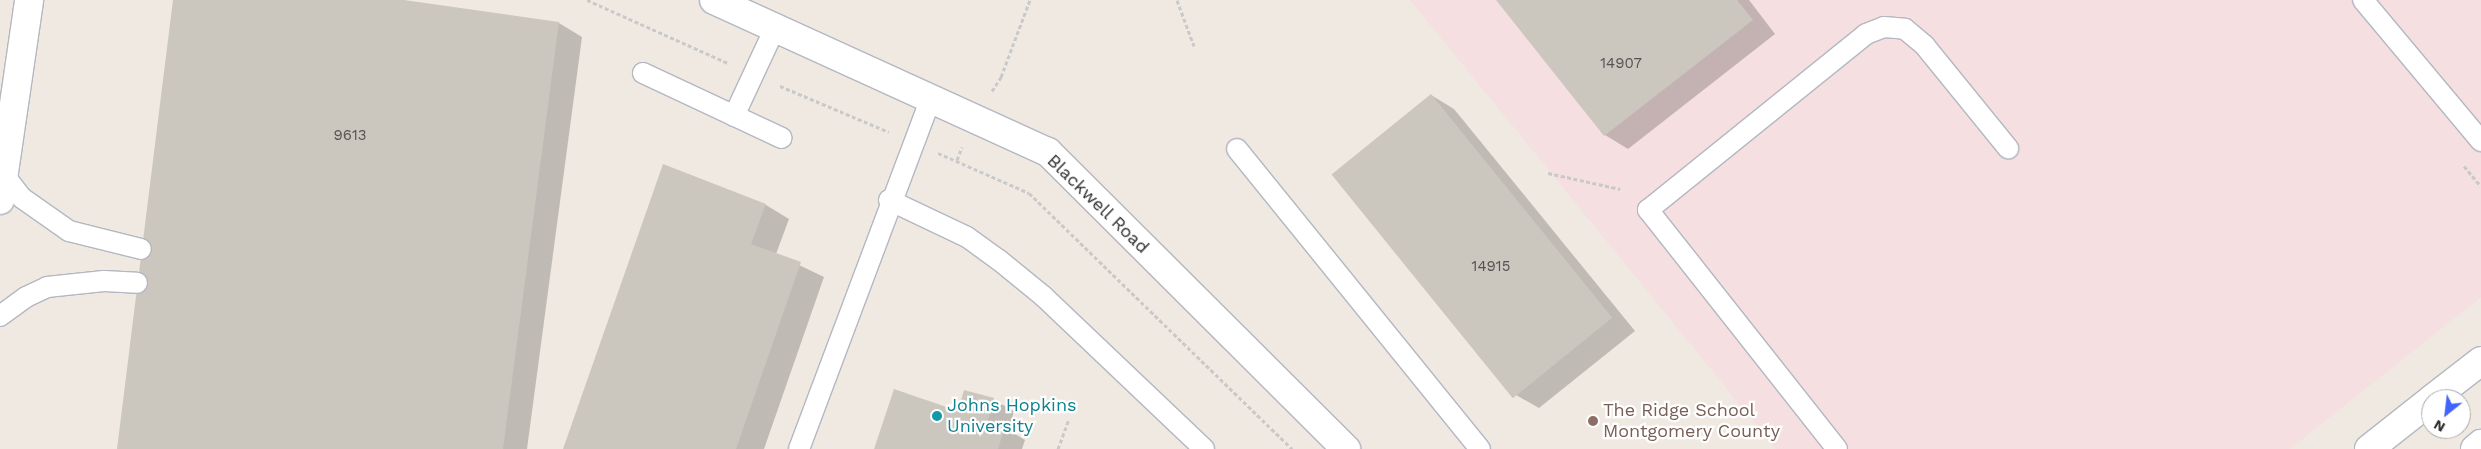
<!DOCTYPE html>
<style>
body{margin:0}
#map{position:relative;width:2481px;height:449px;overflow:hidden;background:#efe9e1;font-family:"Work Sans",sans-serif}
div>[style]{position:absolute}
.medical>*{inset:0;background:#f5dfe0}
.shadow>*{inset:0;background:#0003}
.building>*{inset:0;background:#cbc7bf;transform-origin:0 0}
.path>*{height:3px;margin-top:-1.5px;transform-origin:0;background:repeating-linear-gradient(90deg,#c9c9c9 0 4px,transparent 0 6.5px)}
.roads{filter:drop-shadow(1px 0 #b4b7c1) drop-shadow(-1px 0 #b4b7c1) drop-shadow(0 1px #b4b7c1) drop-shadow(0 -1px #b4b7c1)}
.lane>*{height:20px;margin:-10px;padding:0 10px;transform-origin:10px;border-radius:10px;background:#fff}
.street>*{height:28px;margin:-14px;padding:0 14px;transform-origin:14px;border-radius:14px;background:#fff}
.secondary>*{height:28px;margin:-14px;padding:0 14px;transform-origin:14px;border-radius:14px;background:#fff}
.dots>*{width:14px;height:14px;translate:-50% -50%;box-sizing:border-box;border:2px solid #fff;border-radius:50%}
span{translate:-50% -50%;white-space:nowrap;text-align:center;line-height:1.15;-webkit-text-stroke:4.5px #fff;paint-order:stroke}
.number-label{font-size:15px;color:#555452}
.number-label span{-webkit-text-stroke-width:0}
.street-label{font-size:18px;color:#2e2e2e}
.culture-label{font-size:18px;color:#0d838f}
.left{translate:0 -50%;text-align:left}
.education-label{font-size:18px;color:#785e54}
.north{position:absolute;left:2421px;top:389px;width:50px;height:50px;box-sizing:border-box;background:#fff;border:1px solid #ababab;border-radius:50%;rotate:209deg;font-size:14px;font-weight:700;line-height:20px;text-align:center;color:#2e2e2e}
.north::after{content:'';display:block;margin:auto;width:18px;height:22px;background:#4264fb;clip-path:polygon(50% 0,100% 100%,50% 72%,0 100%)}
</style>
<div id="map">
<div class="medical">
<i style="clip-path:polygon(1410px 0,2481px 0,2481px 297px,2290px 449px,1776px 449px)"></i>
</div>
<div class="shadow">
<i style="clip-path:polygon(174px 0,389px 0,559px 23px,582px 37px,527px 449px,120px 449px)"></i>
<i style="clip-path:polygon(1498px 0,1749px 0,1775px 34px,1628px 149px,1605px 135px)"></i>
<i style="clip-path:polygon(1431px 95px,1454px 109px,1635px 331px,1539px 408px,1516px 395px)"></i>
<i style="clip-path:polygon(664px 166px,766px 205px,789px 219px,776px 254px,824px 277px,764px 449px,564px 449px)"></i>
<i style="clip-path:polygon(965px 391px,994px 400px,1014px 411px,1009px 430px,1025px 440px,1022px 449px,876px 449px,959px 412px)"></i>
</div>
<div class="building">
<i style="clip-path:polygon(173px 0,404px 0,559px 22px,503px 449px,117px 449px)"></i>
<i style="clip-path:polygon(1496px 0,1737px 0,1753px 20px,1604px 136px)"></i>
<i style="left:1431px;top:94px;width:288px;height:128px;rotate:51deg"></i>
<i style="clip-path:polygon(663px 164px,766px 204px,751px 244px,801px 262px,736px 449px,563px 449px)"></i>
<i style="clip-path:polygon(894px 389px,958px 411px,964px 390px,994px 398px,988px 420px,1005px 427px,998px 449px,874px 449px)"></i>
</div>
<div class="path">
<i style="left:587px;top:0;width:154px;rotate:24.1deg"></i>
<i style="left:1177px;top:0;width:49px;rotate:69.7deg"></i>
<i style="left:780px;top:86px;width:118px;rotate:22.9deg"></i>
<i style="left:992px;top:91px;width:17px;rotate:-57deg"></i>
<i style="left:1001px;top:77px;width:82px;rotate:-69.4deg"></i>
<i style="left:938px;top:153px;width:99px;rotate:23.7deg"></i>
<i style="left:1029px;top:193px;width:367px;rotate:44.2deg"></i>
<i style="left:957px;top:160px;width:14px;rotate:-69deg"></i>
<i style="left:2464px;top:166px;width:26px;rotate:50deg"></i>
<i style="left:1548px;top:173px;width:74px;rotate:12.5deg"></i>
<i style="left:1058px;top:449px;width:32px;rotate:-70deg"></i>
</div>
<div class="roads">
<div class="lane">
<i style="left:2363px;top:0;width:184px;rotate:50.1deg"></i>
<i style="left:643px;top:73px;width:153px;rotate:25.1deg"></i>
<i style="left:734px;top:116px;width:97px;rotate:-65deg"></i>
<i style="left:1237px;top:149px;width:386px;rotate:51deg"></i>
<i style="left:4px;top:175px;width:29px;rotate:52deg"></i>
<i style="left:22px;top:198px;width:57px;rotate:35.1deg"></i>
<i style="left:69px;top:231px;width:74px;rotate:14deg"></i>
<i style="left:889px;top:200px;width:86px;rotate:25.4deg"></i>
<i style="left:967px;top:237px;width:39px;rotate:36deg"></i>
<i style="left:999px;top:260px;width:57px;rotate:39.3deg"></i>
<i style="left:1043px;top:296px;width:222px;rotate:43.5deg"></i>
<i style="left:0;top:316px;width:32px;rotate:-36deg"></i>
<i style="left:26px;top:297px;width:23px;rotate:-25deg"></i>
<i style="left:47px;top:287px;width:57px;rotate:-6deg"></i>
<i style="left:104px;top:281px;width:33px;rotate:3deg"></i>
<i style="left:799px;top:449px;width:376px;rotate:-69.4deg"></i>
<i style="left:1837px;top:449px;width:305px;rotate:-128.3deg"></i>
<i style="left:1648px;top:210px;width:280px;rotate:-38.9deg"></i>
<i style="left:1866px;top:34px;width:19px;rotate:-21deg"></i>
<i style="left:1884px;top:27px;width:21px;rotate:5deg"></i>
<i style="left:1905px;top:29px;width:26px;rotate:40deg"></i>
<i style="left:1925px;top:46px;width:132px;rotate:50.9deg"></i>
</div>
<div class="street">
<i style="left:714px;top:0;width:367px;rotate:24.5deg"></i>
<i style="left:1048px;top:152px;width:421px;rotate:44.9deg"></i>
</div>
<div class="secondary">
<i style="left:0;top:200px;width:202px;rotate:-81.7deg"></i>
<i style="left:2432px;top:399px;width:62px;rotate:-37.8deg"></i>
<i style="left:2369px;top:449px;width:79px;rotate:-38.3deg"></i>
<i style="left:2475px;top:449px;width:8px;rotate:-40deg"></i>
</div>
</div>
<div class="dots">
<i style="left:937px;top:416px;background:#0f9aa8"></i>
<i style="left:1593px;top:421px;background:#8d6e63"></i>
</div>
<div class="number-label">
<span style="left:1621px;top:64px">14907</span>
<span style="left:350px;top:136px">9613</span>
<span style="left:1491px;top:267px">14915</span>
</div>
<div class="street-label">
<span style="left:1098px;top:204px;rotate:44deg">Blackwell Road</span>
</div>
<div class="culture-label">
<span class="left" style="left:947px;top:416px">Johns Hopkins<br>University</span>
</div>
<div class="education-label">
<span class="left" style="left:1603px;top:421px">The Ridge School<br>Montgomery County</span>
</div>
<div class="north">N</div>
</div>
